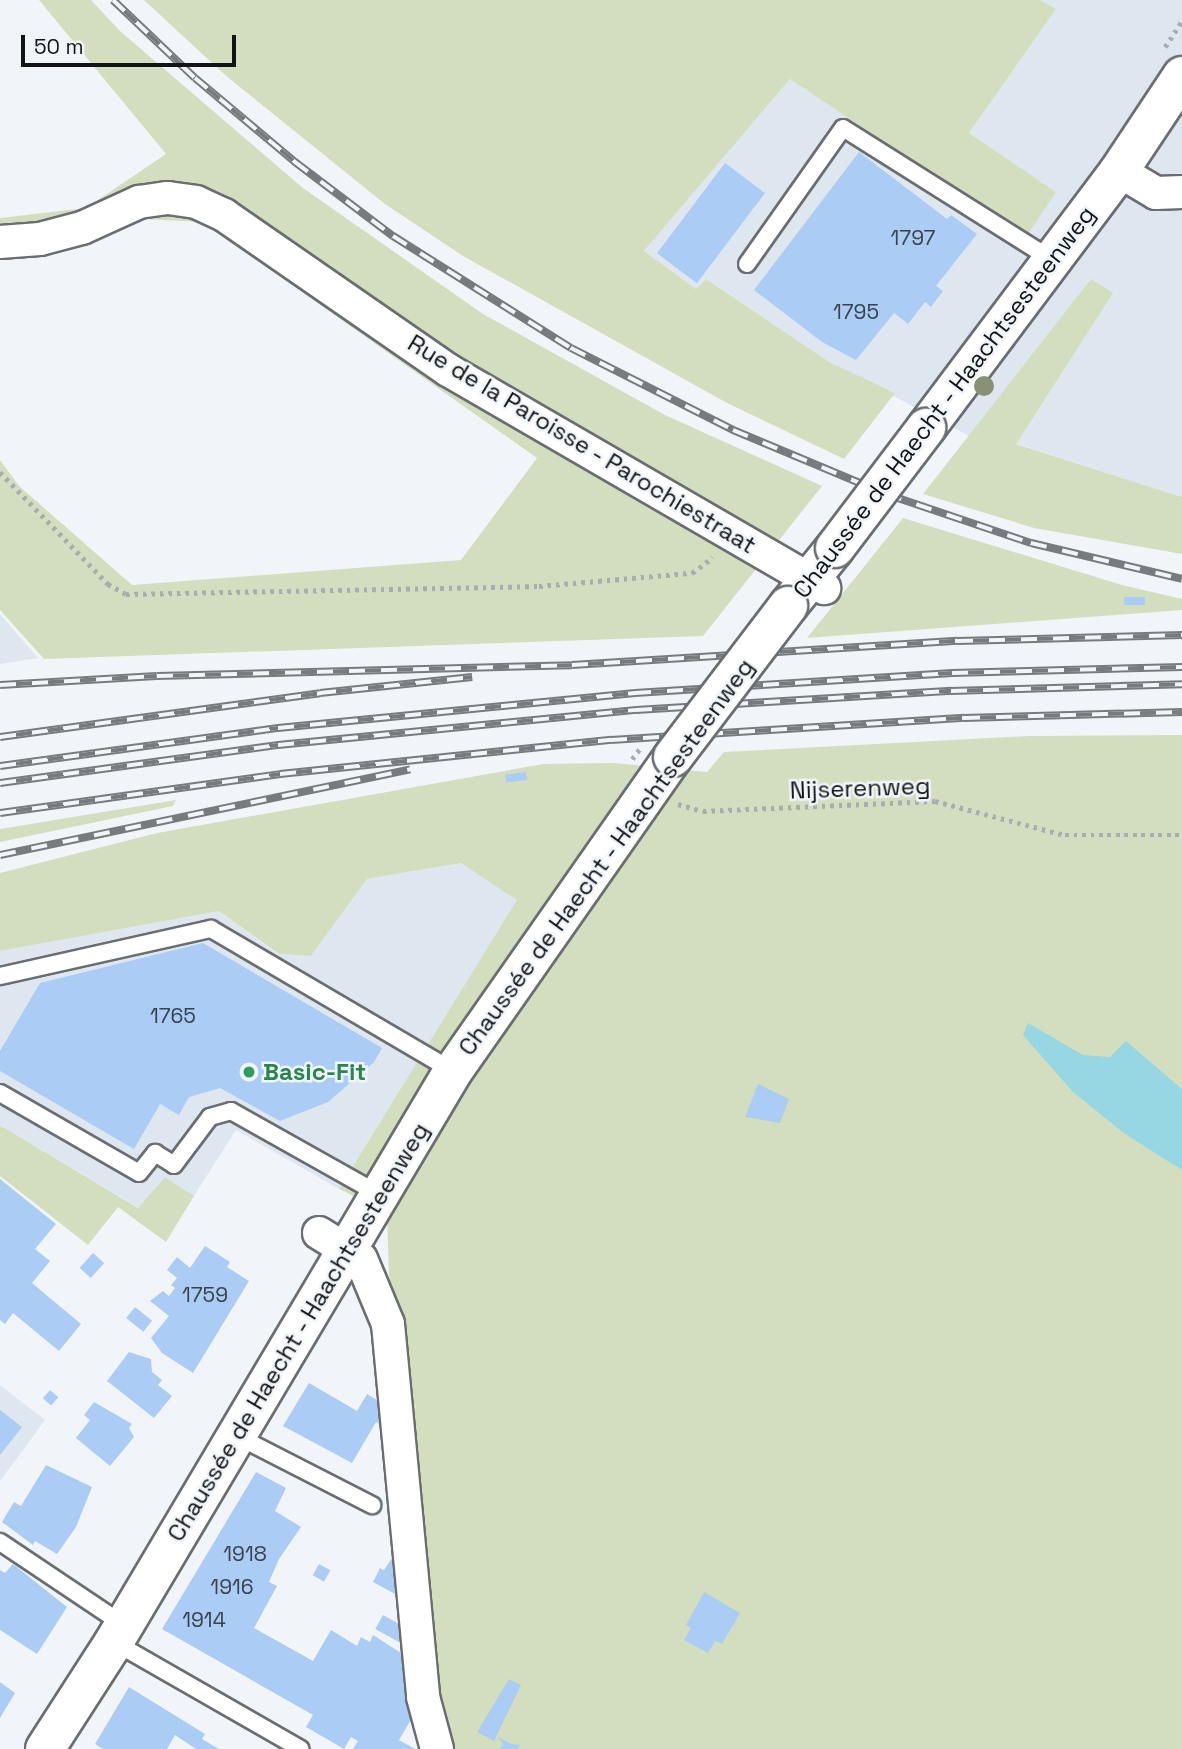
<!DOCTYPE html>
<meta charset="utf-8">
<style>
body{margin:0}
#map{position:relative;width:1182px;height:1749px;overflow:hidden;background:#f1f5fa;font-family:"Space Grotesk",sans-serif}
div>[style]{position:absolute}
.built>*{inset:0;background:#dee6f0}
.green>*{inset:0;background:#d3debf}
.water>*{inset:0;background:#97d7e3}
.building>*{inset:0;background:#abccf4;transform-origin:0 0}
.path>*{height:4.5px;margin-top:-2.25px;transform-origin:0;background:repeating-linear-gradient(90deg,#a9acb0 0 3.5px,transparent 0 8.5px)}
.roads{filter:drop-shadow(2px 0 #6a6d71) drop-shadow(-2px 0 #6a6d71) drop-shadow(0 2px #6a6d71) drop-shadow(0 -2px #6a6d71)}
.lane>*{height:16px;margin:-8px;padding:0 8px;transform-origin:8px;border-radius:8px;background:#fff}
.street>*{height:32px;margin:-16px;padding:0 16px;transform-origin:16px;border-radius:16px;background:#fff}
.secondary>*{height:38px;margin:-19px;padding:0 19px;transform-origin:19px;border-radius:19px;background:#fff}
.rail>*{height:8px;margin-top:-4px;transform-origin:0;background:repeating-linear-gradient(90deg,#f1f5fa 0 16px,#787b7e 0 32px);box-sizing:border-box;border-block:2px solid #787b7e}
.path-bridge>*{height:4.5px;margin-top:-2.25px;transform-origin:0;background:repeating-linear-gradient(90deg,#a9acb0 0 3.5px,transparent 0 8.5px)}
.bridges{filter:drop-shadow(2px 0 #6a6d71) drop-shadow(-2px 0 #6a6d71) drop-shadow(0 2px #6a6d71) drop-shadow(0 -2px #6a6d71)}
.secondary-bridge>*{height:38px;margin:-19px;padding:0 19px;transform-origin:19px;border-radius:19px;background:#fff}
.trees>*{width:20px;height:20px;margin:-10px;border-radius:50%;background:#889175}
.dots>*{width:19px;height:19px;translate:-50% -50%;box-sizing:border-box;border:4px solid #f1f5fa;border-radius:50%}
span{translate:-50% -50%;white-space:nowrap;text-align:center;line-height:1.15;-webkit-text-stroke:5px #f1f5fa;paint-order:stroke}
.number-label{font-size:21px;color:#38424d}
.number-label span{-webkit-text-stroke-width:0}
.street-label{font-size:24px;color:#121415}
.leisure-label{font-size:24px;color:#27864d;font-weight:700}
.left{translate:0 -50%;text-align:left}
.scale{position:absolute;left:21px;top:35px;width:215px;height:32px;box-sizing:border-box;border:4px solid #121415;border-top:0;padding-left:9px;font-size:21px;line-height:24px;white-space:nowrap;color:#121415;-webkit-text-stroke:5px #f1f5fa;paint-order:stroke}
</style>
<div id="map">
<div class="built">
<i style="clip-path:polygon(1040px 0,1182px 0,1182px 497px,996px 437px,971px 437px,831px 363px,706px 279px,696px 289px,644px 251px,790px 79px,1026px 237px,1055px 191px,969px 133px,1056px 9px)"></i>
<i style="clip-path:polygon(0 614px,38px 658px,0 664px)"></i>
<i style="clip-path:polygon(461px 863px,518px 900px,339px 1189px,236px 1130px,194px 1196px,165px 1177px,139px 1208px,0 1125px,0 951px,219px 911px,278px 954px,311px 956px,367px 879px)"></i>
<i style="clip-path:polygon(0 1385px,45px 1420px,0 1481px)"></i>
</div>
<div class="green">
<i style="clip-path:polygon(39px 0,91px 0,120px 31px,303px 188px,483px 314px,665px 415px,822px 486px,703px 636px,44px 659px,0 610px,0 460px,19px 486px,132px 585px,461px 560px,537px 458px,203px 222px,143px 219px,96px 240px,30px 254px,0 254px,0 218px,86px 208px,166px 154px)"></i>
<i style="clip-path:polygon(144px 0,1040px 0,1056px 9px,969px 133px,1056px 192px,1026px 237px,790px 79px,644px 251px,696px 289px,706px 279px,831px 363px,895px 393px,844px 459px,727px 403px,463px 256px,385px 204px,225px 75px)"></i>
<i style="clip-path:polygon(1091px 279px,1113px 293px,1016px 444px,1182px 497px,1182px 554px,1034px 528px,923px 494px)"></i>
<i style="clip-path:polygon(903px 518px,1122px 585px,1182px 599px,1182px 610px,807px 638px)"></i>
<i style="clip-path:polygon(1182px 735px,1182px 1749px,446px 1749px,431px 1694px,389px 1275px,387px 1212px,339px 1189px,517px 900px,461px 863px,367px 879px,311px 956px,279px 954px,219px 911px,0 951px,0 873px,157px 833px,543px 764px,614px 763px,707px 772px,724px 752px,1029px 736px)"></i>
<i style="clip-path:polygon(176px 800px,173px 806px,0 842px,0 829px)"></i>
<i style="clip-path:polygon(0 1125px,138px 1208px,165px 1177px,194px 1196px,166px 1242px,118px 1207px,88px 1245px,0 1176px)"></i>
</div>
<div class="water">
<i style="clip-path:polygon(1028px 1023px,1083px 1055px,1110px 1057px,1126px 1041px,1182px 1089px,1182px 1170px,1125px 1134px,1073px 1092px,1023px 1035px)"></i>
</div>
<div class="building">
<i style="clip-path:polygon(859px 152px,947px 219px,951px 215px,977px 234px,936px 286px,943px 291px,931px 307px,925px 302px,908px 324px,894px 313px,856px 360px,822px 342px,754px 290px)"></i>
<i style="left:725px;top:163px;width:50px;height:113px;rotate:37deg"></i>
<i style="left:1124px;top:597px;width:21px;height:8px"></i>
<i style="left:526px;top:772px;width:8px;height:21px;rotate:83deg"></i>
<i style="clip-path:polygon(203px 943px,382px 1048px,374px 1062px,328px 1102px,280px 1121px,220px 1088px,189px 1097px,179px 1115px,160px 1104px,134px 1149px,0 1071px,0 1051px,40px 983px)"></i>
<i style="clip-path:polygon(758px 1084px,789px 1099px,780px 1123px,745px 1117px)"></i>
<i style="clip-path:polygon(0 1179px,56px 1224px,35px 1249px,50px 1261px,32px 1283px,81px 1324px,59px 1351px,13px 1313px,5px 1324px,0 1320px)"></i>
<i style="clip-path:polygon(205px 1246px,230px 1262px,227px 1267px,249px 1281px,193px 1373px,162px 1353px,151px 1338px,169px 1316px,150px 1301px,163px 1291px,169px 1296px,175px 1288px,171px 1285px,177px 1278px,167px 1270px,177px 1257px,190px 1268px)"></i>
<i style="left:93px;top:1253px;width:15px;height:20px;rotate:42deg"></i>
<i style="left:135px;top:1307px;width:22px;height:14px;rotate:39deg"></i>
<i style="clip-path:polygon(129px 1352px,151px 1359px,152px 1372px,162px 1380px,158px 1385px,172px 1396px,154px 1418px,107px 1381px)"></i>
<i style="clip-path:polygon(309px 1383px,357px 1411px,367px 1394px,387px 1406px,389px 1430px,376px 1422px,352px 1463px,283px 1426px)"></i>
<i style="left:50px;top:1390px;width:11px;height:11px;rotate:41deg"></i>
<i style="clip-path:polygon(94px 1402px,132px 1424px,129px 1428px,134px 1437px,110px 1466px,76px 1438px,90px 1420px,84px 1415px)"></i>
<i style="clip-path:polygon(0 1410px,22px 1427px,0 1455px)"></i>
<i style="clip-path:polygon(46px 1465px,92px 1487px,76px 1527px,57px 1554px,35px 1541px,33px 1545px,2px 1522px,14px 1502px,21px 1506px)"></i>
<i style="clip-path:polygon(256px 1472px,286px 1488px,275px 1511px,301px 1527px,279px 1559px,269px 1582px,277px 1586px,254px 1628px,313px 1661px,331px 1630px,357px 1646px,361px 1637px,370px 1642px,373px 1635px,409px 1658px,402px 1672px,408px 1675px,412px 1718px,399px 1740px,415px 1749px,353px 1749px,358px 1741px,351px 1737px,344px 1749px,306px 1727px,313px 1715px,162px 1629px)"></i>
<i style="clip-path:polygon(392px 1558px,400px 1562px,394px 1576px,402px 1580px,395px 1594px,373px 1582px,380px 1568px,384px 1570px)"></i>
<i style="clip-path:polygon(13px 1564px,67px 1607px,37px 1654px,0 1630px,0 1570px,5px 1573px)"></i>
<i style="left:319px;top:1564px;width:13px;height:13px;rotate:29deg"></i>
<i style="clip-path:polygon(704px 1592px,740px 1613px,722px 1644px,715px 1641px,708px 1653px,684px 1640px,691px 1628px,686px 1625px)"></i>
<i style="left:383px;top:1615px;width:29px;height:16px;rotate:29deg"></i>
<i style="clip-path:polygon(509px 1679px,521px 1685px,494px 1741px,477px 1732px)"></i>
<i style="clip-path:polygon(0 1682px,15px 1693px,0 1718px)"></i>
<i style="clip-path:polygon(129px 1687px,205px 1734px,202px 1739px,219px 1749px,196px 1749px,175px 1735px,167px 1749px,103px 1749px,95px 1744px)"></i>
<i style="clip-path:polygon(498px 1737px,511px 1744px,520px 1745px,518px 1749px,500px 1749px,503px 1744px)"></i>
</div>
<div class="path">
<i style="left:1165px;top:47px;width:31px;rotate:-57deg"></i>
<i style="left:0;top:472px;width:156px;rotate:46deg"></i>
<i style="left:108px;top:584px;width:21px;rotate:29deg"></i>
<i style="left:126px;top:594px;width:413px;rotate:-1.1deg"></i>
<i style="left:539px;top:586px;width:154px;rotate:-4.9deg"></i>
<i style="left:692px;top:573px;width:26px;rotate:-37deg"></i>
<i style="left:678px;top:804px;width:26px;rotate:16deg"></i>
<i style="left:703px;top:811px;width:232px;rotate:-2.5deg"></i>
<i style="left:935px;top:801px;width:134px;rotate:14.7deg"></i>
<i style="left:1065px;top:835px;width:117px"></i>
</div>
<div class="roads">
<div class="lane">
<i style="left:747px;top:264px;width:166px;rotate:-54.8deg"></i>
<i style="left:843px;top:128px;width:248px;rotate:32.2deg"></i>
<i style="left:0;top:976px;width:216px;rotate:-12.6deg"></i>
<i style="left:211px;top:929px;width:281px;rotate:30.4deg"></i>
<i style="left:0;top:1093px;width:160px;rotate:29.9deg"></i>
<i style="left:139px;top:1173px;width:26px;rotate:-51deg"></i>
<i style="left:155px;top:1153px;width:22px;rotate:32deg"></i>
<i style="left:174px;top:1165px;width:60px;rotate:-53.1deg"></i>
<i style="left:210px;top:1117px;width:22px;rotate:-16deg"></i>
<i style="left:231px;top:1111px;width:167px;rotate:29.3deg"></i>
<i style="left:237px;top:1436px;width:152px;rotate:27.1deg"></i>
<i style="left:0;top:1542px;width:149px;rotate:33.8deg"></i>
<i style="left:114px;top:1642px;width:215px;rotate:29.8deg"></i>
</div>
<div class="street">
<i style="left:1119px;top:171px;width:43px;rotate:30.7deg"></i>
<i style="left:1156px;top:193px;width:26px;rotate:-2deg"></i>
<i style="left:0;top:242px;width:40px;rotate:-4.3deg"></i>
<i style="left:40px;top:239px;width:43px;rotate:-14.7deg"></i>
<i style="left:82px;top:228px;width:63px;rotate:-24.5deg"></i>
<i style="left:139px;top:202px;width:29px;rotate:-8deg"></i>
<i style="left:168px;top:198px;width:28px;rotate:8deg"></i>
<i style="left:196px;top:202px;width:31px;rotate:25deg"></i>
<i style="left:224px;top:215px;width:272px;rotate:34.7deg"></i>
<i style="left:448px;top:370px;width:435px;rotate:30.1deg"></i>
<i style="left:319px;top:1233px;width:49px;rotate:31.8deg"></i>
<i style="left:361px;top:1259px;width:70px;rotate:67.4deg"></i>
<i style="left:388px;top:1324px;width:375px;rotate:84.6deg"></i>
<i style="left:423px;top:1697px;width:54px;rotate:74.9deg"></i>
</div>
<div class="secondary">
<i style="left:926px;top:428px;width:321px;rotate:-53.1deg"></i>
<i style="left:1119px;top:171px;width:114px;rotate:-56.4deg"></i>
<i style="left:788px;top:606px;width:75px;rotate:-51deg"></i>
<i style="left:45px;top:1749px;width:127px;rotate:-57.2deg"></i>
<i style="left:114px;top:1642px;width:664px;rotate:-59.3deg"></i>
<i style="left:453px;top:1071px;width:383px;rotate:-55deg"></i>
</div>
</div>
<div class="rail">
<i style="left:113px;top:0;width:113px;rotate:43.6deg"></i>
<i style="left:195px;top:78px;width:131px;rotate:40deg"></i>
<i style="left:295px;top:162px;width:123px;rotate:37.1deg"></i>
<i style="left:393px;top:236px;width:210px;rotate:32.2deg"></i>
<i style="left:571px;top:348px;width:182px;rotate:26.8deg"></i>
<i style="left:733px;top:430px;width:166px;rotate:22.7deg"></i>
<i style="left:886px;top:494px;width:153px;rotate:18.7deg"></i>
<i style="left:1031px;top:543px;width:155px;rotate:13.4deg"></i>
<i style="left:0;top:685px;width:157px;rotate:-3.3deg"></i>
<i style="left:157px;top:676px;width:415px;rotate:-1.5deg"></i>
<i style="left:572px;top:665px;width:386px;rotate:-3.6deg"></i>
<i style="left:957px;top:641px;width:225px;rotate:-1.5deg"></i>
<i style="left:0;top:737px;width:323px;rotate:-7.8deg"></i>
<i style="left:320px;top:693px;width:153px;rotate:-6deg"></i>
<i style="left:0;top:766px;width:281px;rotate:-7.8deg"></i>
<i style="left:278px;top:728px;width:359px;rotate:-5.6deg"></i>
<i style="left:635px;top:693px;width:318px;rotate:-3.6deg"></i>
<i style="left:952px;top:673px;width:230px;rotate:-1.5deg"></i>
<i style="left:0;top:783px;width:281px;rotate:-7.8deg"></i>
<i style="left:278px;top:745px;width:360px;rotate:-5.6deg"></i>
<i style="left:636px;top:710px;width:316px;rotate:-3.5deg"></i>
<i style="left:951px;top:691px;width:231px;rotate:-1.7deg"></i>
<i style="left:0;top:813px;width:283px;rotate:-7.9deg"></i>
<i style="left:280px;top:774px;width:333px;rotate:-5.9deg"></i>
<i style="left:611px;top:740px;width:354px;rotate:-3.6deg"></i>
<i style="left:964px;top:718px;width:218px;rotate:-1.6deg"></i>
<i style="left:0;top:855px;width:419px;rotate:-11.8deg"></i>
</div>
<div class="path-bridge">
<i style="left:632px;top:759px;width:15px;rotate:-53deg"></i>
</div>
<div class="bridges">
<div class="secondary-bridge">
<i style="left:835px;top:548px;width:151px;rotate:-52.8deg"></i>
<i style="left:673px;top:757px;width:190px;rotate:-52.7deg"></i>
</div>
</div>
<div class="trees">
<i style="left:984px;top:386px"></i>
</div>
<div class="dots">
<i style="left:249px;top:1072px;background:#2e9e5b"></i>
</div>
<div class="number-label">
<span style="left:913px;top:238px">1797</span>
<span style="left:856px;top:312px">1795</span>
<span style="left:173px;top:1016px">1765</span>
<span style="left:205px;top:1295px">1759</span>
<span style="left:245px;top:1554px">1918</span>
<span style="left:232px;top:1587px">1916</span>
<span style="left:204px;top:1620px">1914</span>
</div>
<div class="street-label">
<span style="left:944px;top:402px;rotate:-53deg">Chaussée de Haecht - Haachtsesteenweg</span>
<span style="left:582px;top:444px;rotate:31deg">Rue de la Paroisse - Parochiestraat</span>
<span style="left:860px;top:788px;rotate:-2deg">Nijserenweg</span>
<span style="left:606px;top:857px;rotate:-54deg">Chaussée de Haecht - Haachtsesteenweg</span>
<span style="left:298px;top:1332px;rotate:-59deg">Chaussée de Haecht - Haachtsesteenweg</span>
</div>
<div class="leisure-label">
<span class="left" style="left:263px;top:1072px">Basic-Fit</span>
</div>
<div class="scale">50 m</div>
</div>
